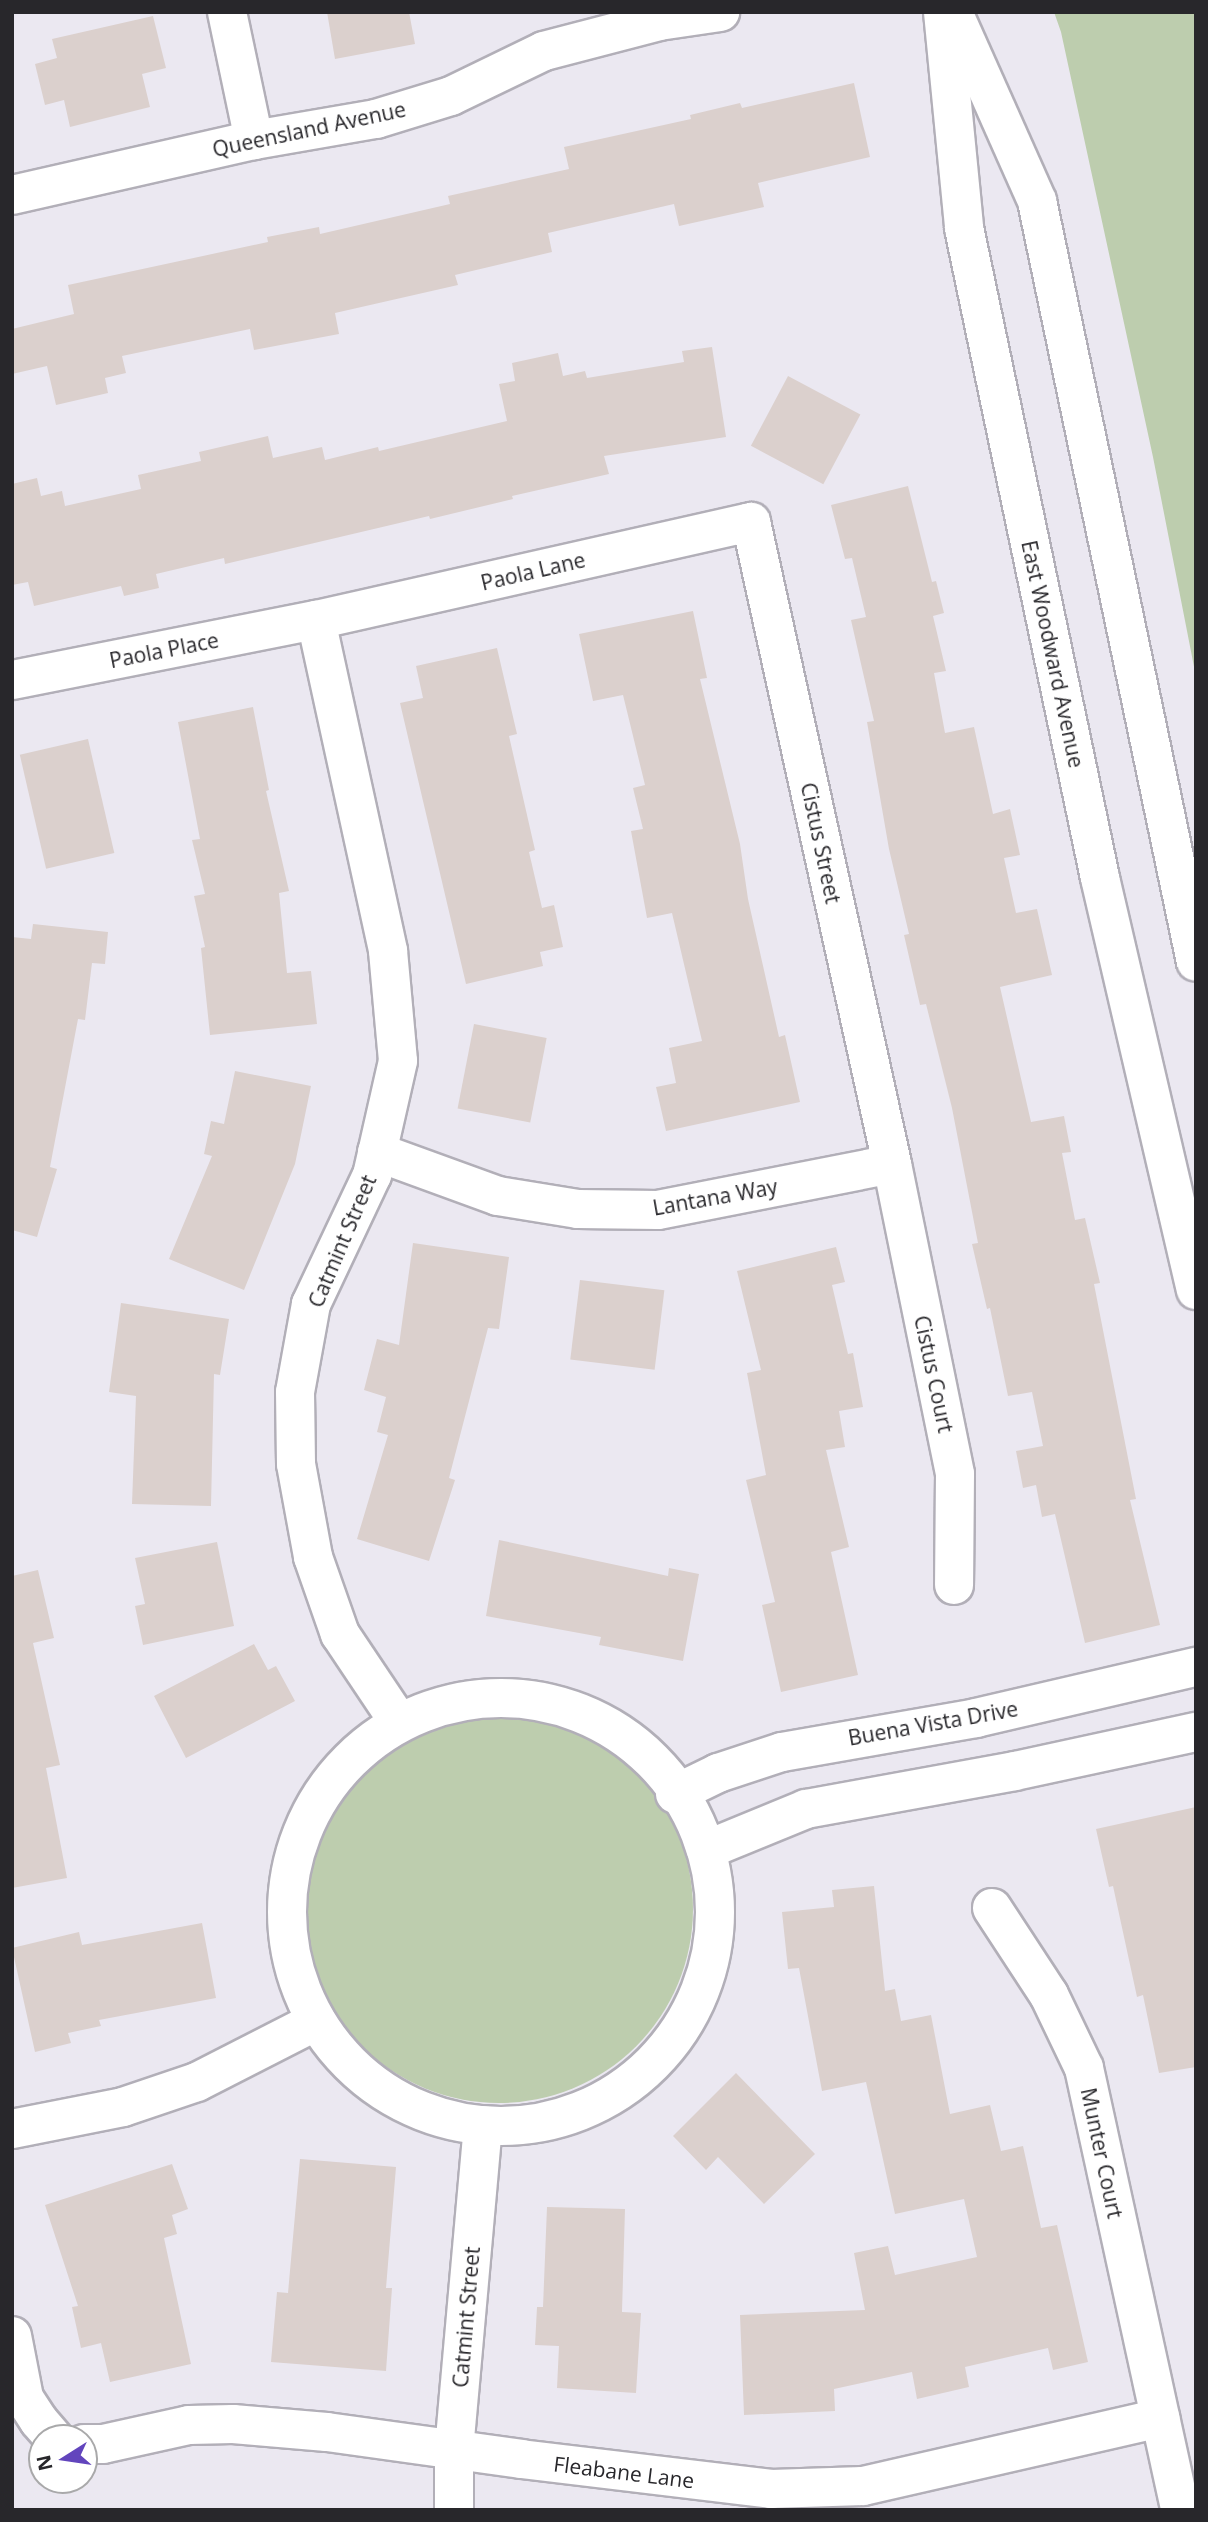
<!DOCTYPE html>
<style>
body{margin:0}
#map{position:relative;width:1208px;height:2522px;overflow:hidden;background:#ebe8f1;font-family:"Open Sans",sans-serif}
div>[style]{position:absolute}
.green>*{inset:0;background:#bdcdae}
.round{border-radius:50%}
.building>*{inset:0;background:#dbd0cd;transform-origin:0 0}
.roads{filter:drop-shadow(2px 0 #b2afb8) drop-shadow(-2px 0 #b2afb8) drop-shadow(0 2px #b2afb8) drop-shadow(0 -2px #b2afb8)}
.minor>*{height:38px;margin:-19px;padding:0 19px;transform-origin:19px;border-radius:19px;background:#fff}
.minor>.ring{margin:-19px;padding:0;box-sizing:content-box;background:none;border:38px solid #fff;border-radius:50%}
span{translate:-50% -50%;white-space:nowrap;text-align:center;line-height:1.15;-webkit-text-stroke:5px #fff;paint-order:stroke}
.street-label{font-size:21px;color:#28272b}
.frame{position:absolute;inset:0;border:14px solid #28272b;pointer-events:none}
.north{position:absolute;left:28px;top:2424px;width:70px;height:70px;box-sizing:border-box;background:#fff;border:2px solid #a9a9aa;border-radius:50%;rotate:258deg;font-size:19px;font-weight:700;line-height:28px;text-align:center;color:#28272b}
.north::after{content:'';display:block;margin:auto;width:24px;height:32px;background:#6245bd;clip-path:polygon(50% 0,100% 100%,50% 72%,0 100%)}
</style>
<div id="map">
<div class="green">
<i style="clip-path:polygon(1054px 12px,1196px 12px,1196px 677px,1153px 457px,1061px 32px)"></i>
<i class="round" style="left:305px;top:1715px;width:388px;height:388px"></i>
</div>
<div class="building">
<i style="clip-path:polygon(327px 12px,409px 12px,415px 44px,335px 59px)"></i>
<i style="clip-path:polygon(153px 16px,166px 68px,142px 74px,150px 107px,70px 127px,64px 100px,45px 105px,35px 64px,57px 58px,52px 39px)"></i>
<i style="clip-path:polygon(854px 83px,870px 157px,758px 183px,764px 207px,679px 226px,674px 204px,548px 233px,552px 252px,455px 275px,458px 285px,335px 313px,339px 334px,254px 350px,250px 329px,122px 356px,126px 373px,105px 378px,108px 393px,56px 405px,47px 366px,12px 374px,12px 329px,74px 314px,68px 285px,268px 242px,267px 237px,319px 227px,320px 234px,450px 204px,448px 196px,569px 169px,564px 147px,691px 119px,690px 115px,740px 103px,742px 108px)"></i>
<i style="clip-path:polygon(712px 347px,726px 437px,604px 456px,609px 474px,512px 496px,513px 499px,430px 519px,429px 516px,225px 564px,224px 558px,156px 574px,159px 588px,124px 596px,121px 586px,34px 606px,28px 582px,12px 585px,12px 484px,37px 478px,41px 496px,62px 491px,65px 506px,141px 489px,138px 475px,201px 461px,199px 452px,268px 436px,273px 458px,322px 447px,325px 460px,378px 447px,379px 451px,507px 421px,499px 384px,515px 381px,512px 363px,558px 353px,563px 376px,585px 371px,587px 378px,684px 362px,682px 351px)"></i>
<i style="left:788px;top:376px;width:82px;height:79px;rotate:28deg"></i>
<i style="clip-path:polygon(908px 486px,932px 582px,936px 581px,944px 613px,933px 616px,946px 671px,934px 673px,945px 733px,974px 727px,993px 814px,1010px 809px,1020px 855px,1004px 858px,1016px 913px,1037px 909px,1052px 975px,1000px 987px,1031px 1122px,1064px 1116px,1071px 1152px,1062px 1153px,1075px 1220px,1085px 1218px,1100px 1283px,1094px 1284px,1136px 1499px,1130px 1500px,1160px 1625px,1085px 1643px,1055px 1514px,1042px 1517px,1036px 1485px,1023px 1488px,1016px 1451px,1043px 1446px,1032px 1392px,1008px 1396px,990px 1308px,987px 1309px,972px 1244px,978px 1243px,952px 1108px,926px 1004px,920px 1005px,904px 935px,909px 934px,889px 849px,867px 722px,874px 721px,851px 620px,866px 617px,852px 558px,845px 559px,831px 505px)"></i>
<i style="clip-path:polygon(693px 611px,707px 678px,700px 679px,740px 844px,748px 899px,779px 1037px,785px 1035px,800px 1102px,666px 1131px,656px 1087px,676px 1083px,669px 1048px,702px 1041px,672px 913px,647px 918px,631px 831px,643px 829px,633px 788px,645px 785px,623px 695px,593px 701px,579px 634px)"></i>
<i style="clip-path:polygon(497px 648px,517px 734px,509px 736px,535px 850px,529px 852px,542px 908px,554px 905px,563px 947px,540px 952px,543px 966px,466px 984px,400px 703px,423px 698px,416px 666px)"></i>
<i style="clip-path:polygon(253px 707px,269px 790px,266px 791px,289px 891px,279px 893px,287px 973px,311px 971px,317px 1024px,210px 1035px,201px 948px,205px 947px,194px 896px,205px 894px,192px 840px,200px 839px,178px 722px)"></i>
<i style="left:88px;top:739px;width:117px;height:70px;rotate:77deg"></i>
<i style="clip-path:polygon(33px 924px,108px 932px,105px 964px,92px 963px,85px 1020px,78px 1019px,50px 1167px,57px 1169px,37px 1237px,12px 1230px,12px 937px,31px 939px)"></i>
<i style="left:474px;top:1024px;width:74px;height:86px;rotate:11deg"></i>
<i style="clip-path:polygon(235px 1071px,311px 1086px,295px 1164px,244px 1290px,169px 1259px,212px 1156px,204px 1154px,211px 1121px,224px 1124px)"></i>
<i style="clip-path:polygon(413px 1243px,509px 1257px,499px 1329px,488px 1328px,449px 1478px,455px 1480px,429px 1561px,357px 1539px,388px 1435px,377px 1432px,386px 1397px,364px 1390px,377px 1339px,399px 1345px)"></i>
<i style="clip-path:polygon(836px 1247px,845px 1282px,832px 1285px,848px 1354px,853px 1353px,863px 1407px,839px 1411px,845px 1447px,826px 1450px,849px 1547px,831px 1552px,858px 1675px,781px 1692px,762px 1605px,775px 1602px,746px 1480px,766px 1475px,747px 1373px,761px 1370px,737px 1271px)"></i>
<i style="left:580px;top:1280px;width:85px;height:80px;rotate:7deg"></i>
<i style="clip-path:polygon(121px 1303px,229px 1319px,220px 1375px,214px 1374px,211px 1506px,132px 1504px,136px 1396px,109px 1392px)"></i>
<i style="clip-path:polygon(499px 1540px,668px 1576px,669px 1568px,699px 1574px,683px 1661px,599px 1645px,601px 1637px,486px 1616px)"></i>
<i style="clip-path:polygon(217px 1542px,234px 1626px,143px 1645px,135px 1606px,145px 1604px,135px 1558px)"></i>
<i style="clip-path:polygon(38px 1570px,54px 1638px,33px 1643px,60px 1765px,46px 1768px,67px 1878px,12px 1888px,12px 1576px)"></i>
<i style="clip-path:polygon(254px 1644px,268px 1670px,276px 1666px,295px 1701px,186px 1758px,154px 1696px)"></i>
<i style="clip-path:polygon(1196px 1807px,1196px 2067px,1159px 2073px,1143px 1995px,1137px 1997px,1113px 1886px,1109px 1887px,1096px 1829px)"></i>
<i style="clip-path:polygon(874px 1886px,885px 1991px,895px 1989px,901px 2021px,931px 2015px,950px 2114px,990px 2105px,1001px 2151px,1023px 2146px,1041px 2228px,1057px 2225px,1088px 2362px,1053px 2370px,1048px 2348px,965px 2367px,969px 2387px,917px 2399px,912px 2372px,834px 2389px,835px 2411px,744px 2415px,740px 2315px,865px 2310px,854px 2253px,888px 2246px,895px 2275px,977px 2257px,964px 2199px,895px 2214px,866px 2082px,822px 2091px,799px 1968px,788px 1969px,782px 1912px,834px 1907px,832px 1890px)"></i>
<i style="clip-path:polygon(202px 1923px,216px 1998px,99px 2020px,101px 2026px,68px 2033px,71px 2043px,35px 2052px,12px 1948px,79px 1932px,82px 1945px)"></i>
<i style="clip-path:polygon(736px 2073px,815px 2154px,764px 2204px,718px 2157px,706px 2170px,673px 2136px)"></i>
<i style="clip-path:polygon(300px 2159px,396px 2167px,386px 2288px,392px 2288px,386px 2371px,271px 2362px,277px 2292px,288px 2293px)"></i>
<i style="clip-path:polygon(172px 2164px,188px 2209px,172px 2215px,177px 2234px,164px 2238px,191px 2364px,110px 2382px,101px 2343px,81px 2348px,72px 2307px,78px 2306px,45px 2205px)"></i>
<i style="clip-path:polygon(547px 2207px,625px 2209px,622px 2312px,641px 2313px,636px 2393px,557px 2388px,559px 2346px,535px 2345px,537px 2307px,543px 2307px)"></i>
</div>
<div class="roads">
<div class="minor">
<i style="left:227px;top:12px;width:131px;rotate:78.1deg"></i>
<i style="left:943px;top:12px;width:217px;rotate:84.4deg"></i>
<i style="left:964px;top:228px;width:664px;rotate:78.18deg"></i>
<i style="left:1100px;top:878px;width:423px;rotate:76.9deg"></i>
<i style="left:953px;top:12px;width:207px;rotate:66deg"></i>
<i style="left:1037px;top:201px;width:777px;rotate:78.2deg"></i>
<i style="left:12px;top:195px;width:248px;rotate:-12.8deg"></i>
<i style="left:254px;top:140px;width:124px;rotate:-9.8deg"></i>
<i style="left:376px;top:119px;width:78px;rotate:-17deg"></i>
<i style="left:451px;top:96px;width:103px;rotate:-25.8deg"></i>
<i style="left:544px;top:51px;width:119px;rotate:-14.6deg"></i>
<i style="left:659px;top:21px;width:62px;rotate:-8.4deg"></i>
<i style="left:316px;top:620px;width:339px;rotate:77.7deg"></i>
<i style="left:388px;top:951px;width:110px;rotate:84.8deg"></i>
<i style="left:398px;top:1061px;width:117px;rotate:102.8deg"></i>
<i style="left:372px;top:1175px;width:143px;rotate:115.3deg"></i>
<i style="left:311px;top:1304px;width:89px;rotate:100.3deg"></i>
<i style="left:295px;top:1392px;width:72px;rotate:89.2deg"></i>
<i style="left:296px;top:1464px;width:95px;rotate:79.6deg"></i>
<i style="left:313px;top:1557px;width:82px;rotate:70.7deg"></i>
<i style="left:340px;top:1634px;width:106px;rotate:56.2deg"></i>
<i style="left:12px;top:680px;width:310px;rotate:-11.2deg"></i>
<i style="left:316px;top:620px;width:446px;rotate:-12.7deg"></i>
<i style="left:751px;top:522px;width:657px;rotate:77.61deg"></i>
<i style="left:892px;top:1164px;width:316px;rotate:78.5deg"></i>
<i style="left:955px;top:1474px;width:111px;rotate:90.5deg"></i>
<i style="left:377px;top:1152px;width:129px;rotate:20deg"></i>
<i style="left:498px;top:1196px;width:81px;rotate:9.2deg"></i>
<i style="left:578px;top:1209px;width:80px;rotate:0.7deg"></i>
<i style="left:658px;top:1210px;width:238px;rotate:-11.1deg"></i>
<i class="ring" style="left:287px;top:1698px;width:390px;height:390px"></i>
<i style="left:675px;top:1794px;width:48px;rotate:-26deg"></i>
<i style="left:718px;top:1773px;width:67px;rotate:-18.2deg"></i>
<i style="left:782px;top:1752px;width:197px;rotate:-9.9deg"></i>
<i style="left:976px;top:1718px;width:226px;rotate:-13.1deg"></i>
<i style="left:706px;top:1850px;width:108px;rotate:-22.3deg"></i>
<i style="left:806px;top:1809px;width:212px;rotate:-10.3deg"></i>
<i style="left:1015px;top:1771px;width:185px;rotate:-12.2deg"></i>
<i style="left:992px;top:1908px;width:104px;rotate:56.8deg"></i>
<i style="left:1049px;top:1995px;width:81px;rotate:64.4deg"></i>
<i style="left:1084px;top:2068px;width:452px;rotate:77.7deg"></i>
<i style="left:12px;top:2129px;width:113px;rotate:-11.2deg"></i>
<i style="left:123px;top:2107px;width:78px;rotate:-18.7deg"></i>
<i style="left:197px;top:2082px;width:134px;rotate:-27.1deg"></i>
<i style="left:12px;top:2336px;width:63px;rotate:79deg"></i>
<i style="left:24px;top:2398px;width:27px;rotate:57deg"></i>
<i style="left:39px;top:2421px;width:23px;rotate:49deg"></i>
<i style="left:84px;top:2444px;width:19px"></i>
<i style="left:103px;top:2444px;width:88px;rotate:-12.5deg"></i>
<i style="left:189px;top:2425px;width:44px;rotate:-1.3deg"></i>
<i style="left:233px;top:2424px;width:94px;rotate:4.9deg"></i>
<i style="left:327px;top:2432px;width:196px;rotate:7.9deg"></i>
<i style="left:521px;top:2459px;width:252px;rotate:6.8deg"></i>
<i style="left:771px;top:2489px;width:92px;rotate:-1.9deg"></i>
<i style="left:863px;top:2486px;width:305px;rotate:-12.9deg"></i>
<i style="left:454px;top:2510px;width:60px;rotate:-90deg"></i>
<i style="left:454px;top:2450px;width:326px;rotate:-84.9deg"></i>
</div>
</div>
<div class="street-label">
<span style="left:309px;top:129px;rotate:-12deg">Queensland Avenue</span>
<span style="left:533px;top:571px;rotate:-13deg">Paola Lane</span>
<span style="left:164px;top:650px;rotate:-11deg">Paola Place</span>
<span style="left:1053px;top:654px;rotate:78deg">East Woodward Avenue</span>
<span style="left:821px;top:843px;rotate:78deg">Cistus Street</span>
<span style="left:715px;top:1197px;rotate:-10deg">Lantana Way</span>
<span style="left:342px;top:1241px;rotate:-67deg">Catmint Street</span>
<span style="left:934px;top:1374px;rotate:78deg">Cistus Court</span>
<span style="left:933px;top:1723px;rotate:-10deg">Buena Vista Drive</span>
<span style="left:1102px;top:2153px;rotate:78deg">Munter Court</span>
<span style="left:466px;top:2317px;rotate:-85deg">Catmint Street</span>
<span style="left:624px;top:2472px;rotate:7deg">Fleabane Lane</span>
</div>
<div class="frame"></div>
<div class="north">N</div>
</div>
